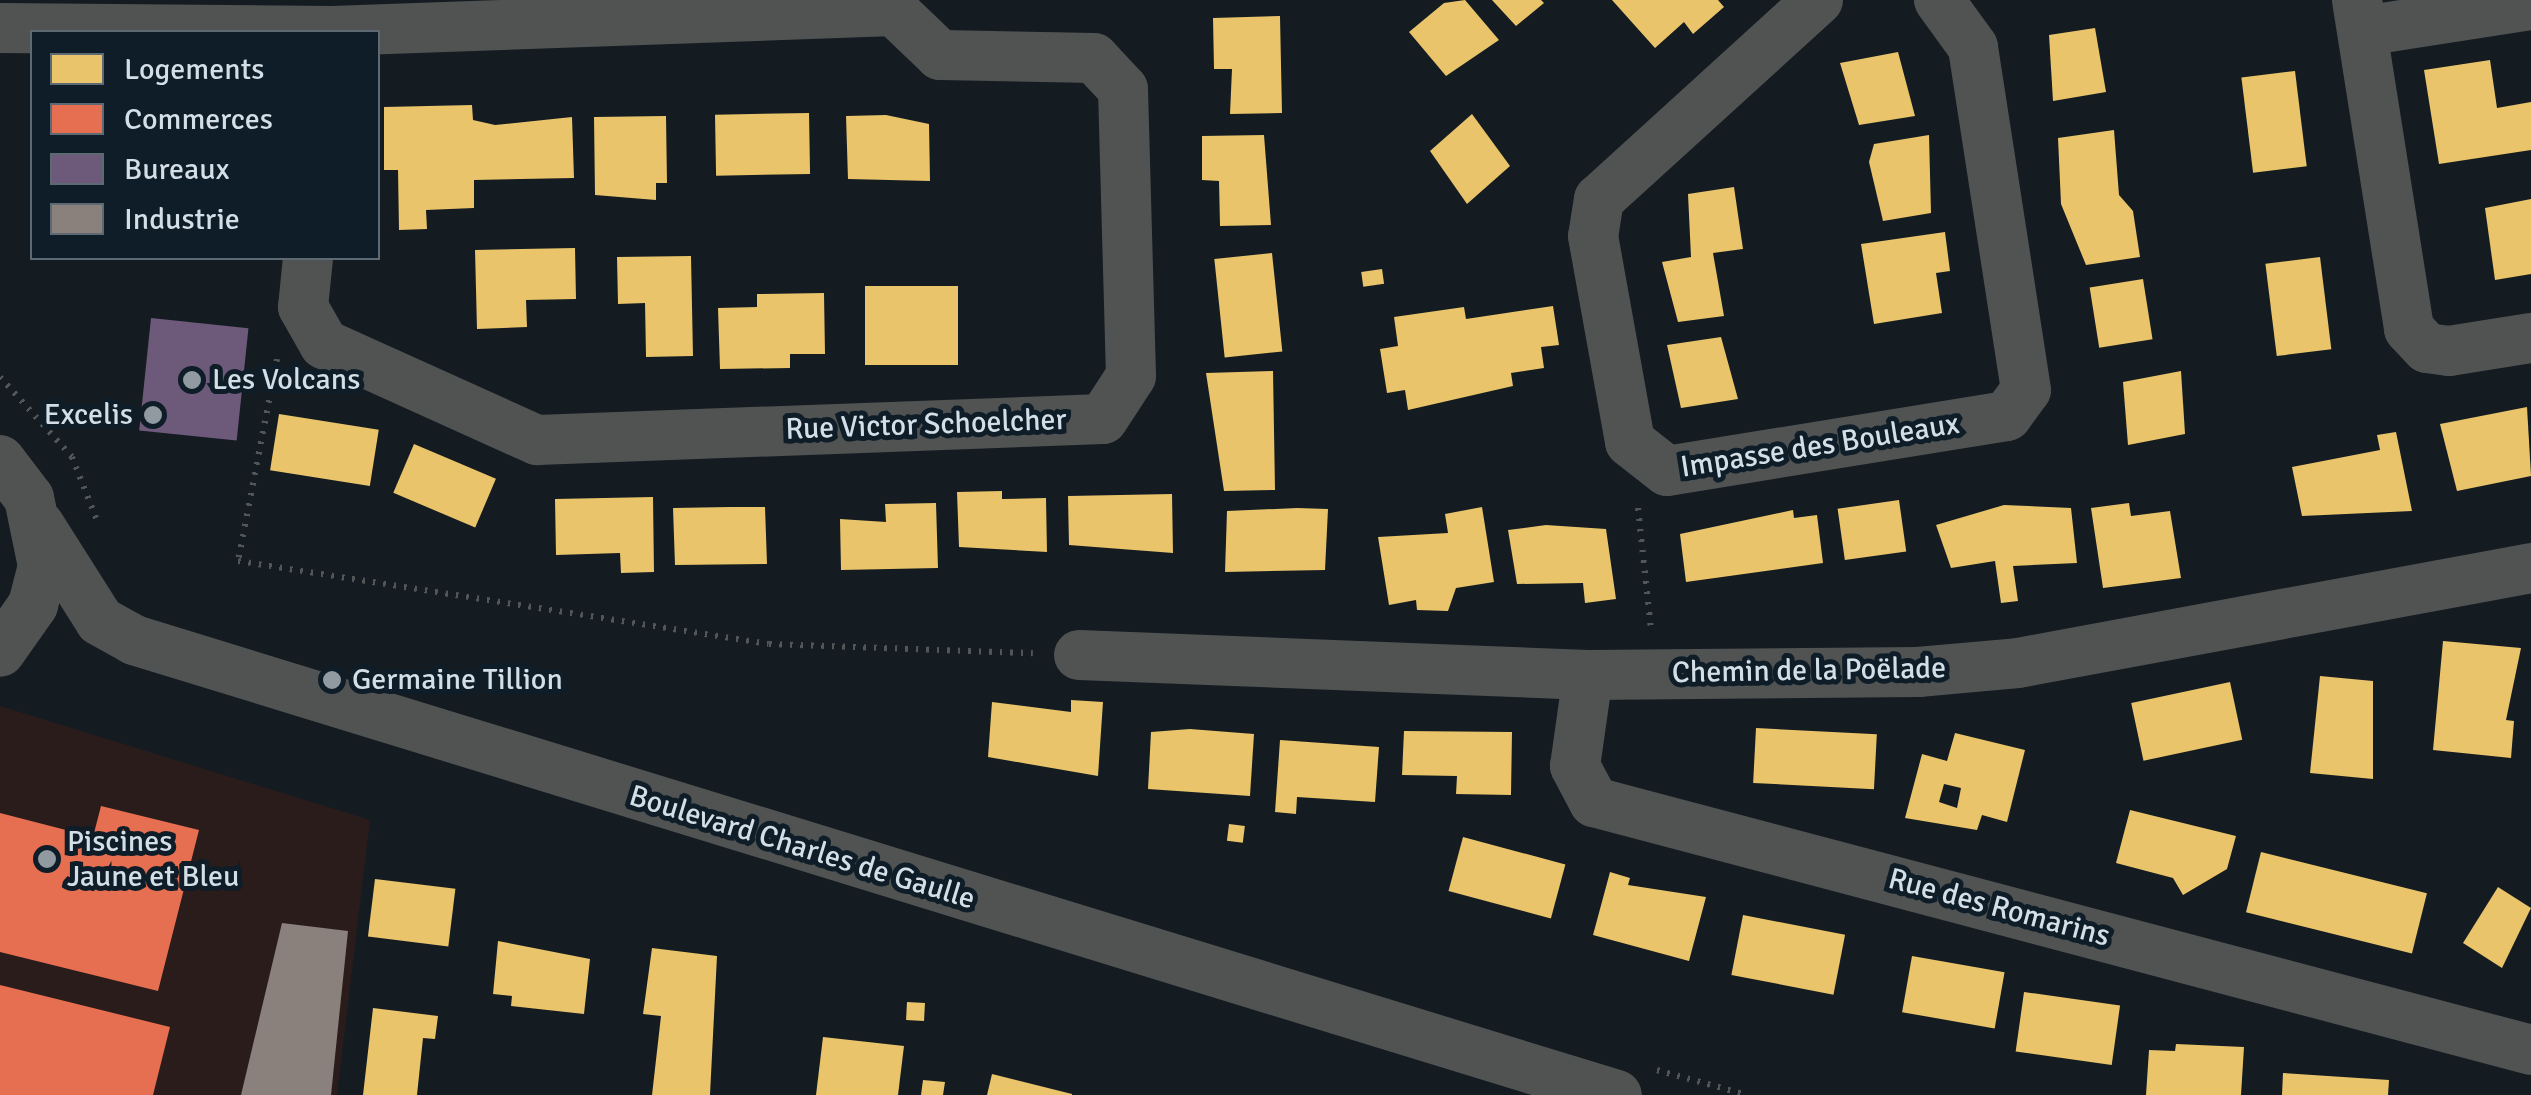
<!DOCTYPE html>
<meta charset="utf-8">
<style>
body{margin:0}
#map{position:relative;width:2531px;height:1095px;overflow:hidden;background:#141c22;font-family:Signika,sans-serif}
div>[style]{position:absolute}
.industrial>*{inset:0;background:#2b1c1c}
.homes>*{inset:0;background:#e9c46a;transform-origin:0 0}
.shops>*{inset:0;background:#e76f51}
.offices>*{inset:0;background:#6d597a;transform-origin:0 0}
.industry>*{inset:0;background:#8a817c}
.path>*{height:6px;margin-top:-3px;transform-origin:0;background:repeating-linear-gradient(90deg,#515657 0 2.5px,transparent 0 10.5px)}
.minor>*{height:50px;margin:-25px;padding:0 25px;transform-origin:25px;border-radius:25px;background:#505352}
.dots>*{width:28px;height:28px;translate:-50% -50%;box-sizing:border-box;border:5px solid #0e1d28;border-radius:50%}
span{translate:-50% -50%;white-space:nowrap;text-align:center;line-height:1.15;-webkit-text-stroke:10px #0e1d28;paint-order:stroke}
.poi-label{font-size:30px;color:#d4dee6}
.left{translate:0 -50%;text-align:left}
.right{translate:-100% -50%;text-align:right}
.street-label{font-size:30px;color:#d4dee6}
.legend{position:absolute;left:30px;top:30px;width:350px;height:230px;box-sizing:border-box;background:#0e1d28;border:2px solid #5d6a74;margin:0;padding:12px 18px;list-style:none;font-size:30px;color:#d4dee6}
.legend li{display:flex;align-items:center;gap:20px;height:50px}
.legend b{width:50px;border:2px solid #5d6a74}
</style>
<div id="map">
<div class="industrial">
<i style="clip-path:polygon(0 706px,370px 820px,337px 1095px,0 1095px)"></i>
</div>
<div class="homes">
<i style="clip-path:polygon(1465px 0,1499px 40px,1446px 76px,1409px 32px,1444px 3px)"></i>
<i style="clip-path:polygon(1492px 0,1541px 0,1544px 3px,1516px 26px)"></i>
<i style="clip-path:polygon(1612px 0,1718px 0,1724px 7px,1693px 34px,1684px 22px,1655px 48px)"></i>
<i style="clip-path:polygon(1280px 16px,1282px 113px,1230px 114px,1232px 69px,1214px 69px,1213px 18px)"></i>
<i style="clip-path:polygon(2095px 28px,2106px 92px,2053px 101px,2049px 35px)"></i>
<i style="clip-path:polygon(1898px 52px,1915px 116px,1859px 125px,1840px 63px)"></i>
<i style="clip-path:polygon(2490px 60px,2497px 108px,2531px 102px,2531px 150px,2439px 164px,2424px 70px)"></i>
<i style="left:2295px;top:71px;width:96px;height:54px;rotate:83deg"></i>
<i style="clip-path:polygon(472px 105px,473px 120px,495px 125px,572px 117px,574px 178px,474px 180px,474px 208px,426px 210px,427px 229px,399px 230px,398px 170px,384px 170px,384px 107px)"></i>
<i style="left:809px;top:113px;width:61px;height:94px;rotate:89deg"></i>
<i style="clip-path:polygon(1472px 114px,1510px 166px,1467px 204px,1430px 151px)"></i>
<i style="clip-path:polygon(886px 115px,929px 124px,930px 181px,848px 179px,846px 116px)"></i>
<i style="clip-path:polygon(666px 116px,667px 183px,656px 183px,656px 200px,595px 195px,594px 117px)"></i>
<i style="clip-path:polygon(2114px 130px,2119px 195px,2133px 211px,2140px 257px,2086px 265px,2061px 204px,2058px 138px)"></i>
<i style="clip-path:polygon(1264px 135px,1271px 225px,1220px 226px,1219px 181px,1202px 180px,1202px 136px)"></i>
<i style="clip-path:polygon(1929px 135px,1931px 213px,1883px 221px,1869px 162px,1874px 144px)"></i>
<i style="clip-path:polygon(1734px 187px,1743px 249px,1713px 253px,1724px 316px,1678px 322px,1662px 262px,1691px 257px,1688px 194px)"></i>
<i style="clip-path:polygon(2531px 199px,2531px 274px,2495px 280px,2485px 208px)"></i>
<i style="clip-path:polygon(1945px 232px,1950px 271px,1936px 273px,1942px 313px,1874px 324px,1861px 244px)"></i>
<i style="clip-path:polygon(575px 248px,576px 299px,526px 300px,527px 327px,477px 329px,475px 250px)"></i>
<i style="left:1272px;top:253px;width:99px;height:58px;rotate:84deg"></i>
<i style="clip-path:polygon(691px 256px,693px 356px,646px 357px,645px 303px,618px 304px,617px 257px)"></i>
<i style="left:2320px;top:257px;width:93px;height:55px;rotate:83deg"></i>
<i style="left:1382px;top:269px;width:15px;height:21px;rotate:82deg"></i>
<i style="left:2143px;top:279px;width:61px;height:54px;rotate:81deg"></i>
<i style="left:865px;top:286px;width:93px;height:79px"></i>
<i style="clip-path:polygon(824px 293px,825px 354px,790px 354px,790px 368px,720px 369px,718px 308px,757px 307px,757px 294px)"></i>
<i style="clip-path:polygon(1553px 306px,1559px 345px,1541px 347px,1544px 368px,1511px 373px,1513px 386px,1408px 410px,1405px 390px,1387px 393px,1380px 349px,1398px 346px,1394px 317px,1464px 307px,1466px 319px)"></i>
<i style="clip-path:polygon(1721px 337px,1738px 399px,1681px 408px,1667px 345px)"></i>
<i style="clip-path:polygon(1273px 371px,1275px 490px,1224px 491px,1206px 373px)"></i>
<i style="clip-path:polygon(2181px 371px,2185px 434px,2128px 445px,2123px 382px)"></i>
<i style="clip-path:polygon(2527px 407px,2531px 476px,2457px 491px,2440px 424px)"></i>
<i style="left:279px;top:414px;width:101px;height:57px;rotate:9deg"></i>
<i style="clip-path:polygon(2396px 432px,2412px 511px,2302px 516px,2292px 467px,2380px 450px,2377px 435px)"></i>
<i style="left:414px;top:444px;width:89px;height:53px;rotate:23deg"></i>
<i style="clip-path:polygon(1002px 491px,1002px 499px,1046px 498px,1047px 552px,959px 547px,957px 492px)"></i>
<i style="clip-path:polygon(1172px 494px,1173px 553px,1069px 545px,1068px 496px)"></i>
<i style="clip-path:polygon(653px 497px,654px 572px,621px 573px,620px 553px,556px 555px,555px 499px)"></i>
<i style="left:1899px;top:500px;width:52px;height:62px;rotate:82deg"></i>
<i style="clip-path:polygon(936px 503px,938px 568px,841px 570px,840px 519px,886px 522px,885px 504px)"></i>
<i style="clip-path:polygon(2129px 503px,2131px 516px,2170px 511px,2181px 578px,2103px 588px,2091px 508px)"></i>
<i style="clip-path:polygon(2004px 505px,2071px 508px,2077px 563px,2013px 566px,2018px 601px,2001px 603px,1995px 561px,1951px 568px,1936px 525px)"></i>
<i style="clip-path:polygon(730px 507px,765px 507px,767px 564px,675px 565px,673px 508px)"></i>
<i style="clip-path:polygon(1482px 507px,1494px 582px,1456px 588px,1448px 611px,1417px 610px,1416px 600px,1389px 605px,1378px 537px,1448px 533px,1445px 514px)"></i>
<i style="clip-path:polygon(1297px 508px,1328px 509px,1325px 570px,1225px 572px,1227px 511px)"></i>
<i style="clip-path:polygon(1793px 510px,1794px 518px,1817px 515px,1823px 563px,1686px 582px,1680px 534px)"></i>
<i style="clip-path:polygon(1546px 525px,1606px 529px,1616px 599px,1585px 603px,1583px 583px,1517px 584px,1508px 530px)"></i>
<i style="clip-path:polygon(2443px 641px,2521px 648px,2506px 720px,2514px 721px,2511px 758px,2433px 750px)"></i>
<i style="clip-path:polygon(2320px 676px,2373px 681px,2373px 779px,2310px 773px)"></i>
<i style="left:2230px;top:682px;width:59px;height:101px;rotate:78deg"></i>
<i style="clip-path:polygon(1071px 700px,1103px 702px,1098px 776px,988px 757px,992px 702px,1071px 712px)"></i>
<i style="left:1756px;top:728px;width:121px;height:55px;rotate:3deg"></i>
<i style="clip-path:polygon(1190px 729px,1254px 734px,1250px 796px,1148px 789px,1151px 732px)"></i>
<i style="clip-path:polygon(1404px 731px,1512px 732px,1511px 795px,1456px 794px,1457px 776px,1402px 775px)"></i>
<i style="clip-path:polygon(evenodd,1955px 733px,2025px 750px,2007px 822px,1982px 815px,1977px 830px,1905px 818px,1922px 754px,1947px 761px,1955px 733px,1944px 784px,1961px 788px,1957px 808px,1939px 802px,1944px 784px)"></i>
<i style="clip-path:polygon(1280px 740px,1379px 747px,1375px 802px,1297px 797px,1296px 814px,1275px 812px)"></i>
<i style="clip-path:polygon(2130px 810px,2236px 836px,2227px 869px,2183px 895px,2173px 878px,2116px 863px)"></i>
<i style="left:1229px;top:824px;width:16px;height:17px;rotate:7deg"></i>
<i style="left:1463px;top:837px;width:106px;height:56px;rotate:15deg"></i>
<i style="left:2261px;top:852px;width:171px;height:62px;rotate:14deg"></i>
<i style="clip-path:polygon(1610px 872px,1630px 878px,1628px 885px,1706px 897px,1689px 961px,1593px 935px)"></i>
<i style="left:375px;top:879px;width:81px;height:58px;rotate:7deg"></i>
<i style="clip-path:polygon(2498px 887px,2531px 908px,2502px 968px,2463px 943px)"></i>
<i style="left:1743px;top:915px;width:104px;height:61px;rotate:11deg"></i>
<i style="clip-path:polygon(498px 941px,590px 959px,584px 1014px,511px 1006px,512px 996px,493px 994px)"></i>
<i style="clip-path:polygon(652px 948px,717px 956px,710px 1095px,652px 1095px,661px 1016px,643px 1014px)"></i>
<i style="left:1912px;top:956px;width:94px;height:57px;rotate:10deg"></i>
<i style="left:2024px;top:992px;width:97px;height:60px;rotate:8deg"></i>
<i style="left:907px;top:1002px;width:18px;height:18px;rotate:3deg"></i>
<i style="clip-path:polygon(373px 1008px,438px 1016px,435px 1039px,423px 1038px,417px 1095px,363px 1095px)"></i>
<i style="clip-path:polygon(823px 1037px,904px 1046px,898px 1095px,816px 1095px)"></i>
<i style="clip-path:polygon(2176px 1044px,2244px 1047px,2241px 1095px,2146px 1095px,2149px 1050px,2175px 1051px)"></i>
<i style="clip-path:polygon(2283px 1073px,2389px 1080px,2388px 1095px,2282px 1095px)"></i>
<i style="clip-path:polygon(992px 1074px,1072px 1094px,1072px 1095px,987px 1095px)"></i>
<i style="clip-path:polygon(923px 1080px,945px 1082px,943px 1095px,921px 1095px)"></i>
</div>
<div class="shops">
<i style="clip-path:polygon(101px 806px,199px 830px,158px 991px,0 952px,0 813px,93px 837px)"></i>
<i style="clip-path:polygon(0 985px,170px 1027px,153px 1095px,0 1095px)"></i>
</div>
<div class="offices">
<i style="left:151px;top:318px;width:98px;height:113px;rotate:6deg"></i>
</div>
<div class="industry">
<i style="clip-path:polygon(282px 923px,348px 931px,331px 1095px,241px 1095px)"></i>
</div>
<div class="path">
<i style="left:277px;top:359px;width:206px;rotate:100.9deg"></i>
<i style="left:238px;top:561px;width:537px;rotate:8.88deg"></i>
<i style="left:769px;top:644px;width:264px;rotate:2deg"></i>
<i style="left:0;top:377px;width:108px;rotate:48deg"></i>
<i style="left:72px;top:457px;width:71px;rotate:68.5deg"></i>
<i style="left:1638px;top:508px;width:123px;rotate:83.9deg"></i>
<i style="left:1657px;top:1070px;width:93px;rotate:15.5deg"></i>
</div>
<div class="minor">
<i style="left:1818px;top:0;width:296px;rotate:137.7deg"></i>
<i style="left:1599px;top:199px;width:37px;rotate:99deg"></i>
<i style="left:1593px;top:236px;width:209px;rotate:79.8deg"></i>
<i style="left:1630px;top:442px;width:47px;rotate:38.1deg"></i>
<i style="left:1667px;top:471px;width:344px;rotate:-9.2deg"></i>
<i style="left:2007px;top:416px;width:32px;rotate:-54deg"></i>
<i style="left:2026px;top:390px;width:347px;rotate:-98.8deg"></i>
<i style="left:1973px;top:47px;width:58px;rotate:-125.9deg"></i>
<i style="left:2357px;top:0;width:333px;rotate:81deg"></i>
<i style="left:2409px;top:329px;width:26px;rotate:47deg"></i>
<i style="left:2427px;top:348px;width:22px;rotate:8deg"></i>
<i style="left:2449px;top:351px;width:83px;rotate:-9deg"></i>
<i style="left:0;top:28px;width:332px;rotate:0.5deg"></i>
<i style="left:332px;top:31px;width:562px;rotate:-2.04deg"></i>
<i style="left:894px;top:11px;width:11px;rotate:-90deg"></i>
<i style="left:2363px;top:31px;width:170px;rotate:-8.8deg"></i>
<i style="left:308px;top:258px;width:49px;rotate:95.8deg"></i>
<i style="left:303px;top:307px;width:43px;rotate:60.4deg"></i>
<i style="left:324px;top:344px;width:234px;rotate:24.3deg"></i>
<i style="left:537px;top:440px;width:566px;rotate:-2.12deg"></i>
<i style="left:1103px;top:419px;width:51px;rotate:-56.9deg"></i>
<i style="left:1131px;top:376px;width:287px;rotate:-91.6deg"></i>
<i style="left:1123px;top:89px;width:42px;rotate:-133.1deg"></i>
<i style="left:1094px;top:58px;width:154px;rotate:-178.9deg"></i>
<i style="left:940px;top:55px;width:64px;rotate:-136.3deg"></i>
<i style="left:0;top:460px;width:48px;rotate:52.7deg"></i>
<i style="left:29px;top:498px;width:69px;rotate:78.4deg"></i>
<i style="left:43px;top:566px;width:40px;rotate:104.4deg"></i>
<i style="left:33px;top:605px;width:57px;rotate:125.1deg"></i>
<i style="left:40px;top:526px;width:112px;rotate:57.7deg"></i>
<i style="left:100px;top:621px;width:39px;rotate:29deg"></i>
<i style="left:134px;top:640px;width:1551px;rotate:17.06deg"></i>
<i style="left:1079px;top:655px;width:509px;rotate:2.25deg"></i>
<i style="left:1588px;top:675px;width:330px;rotate:-0.5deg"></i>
<i style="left:1918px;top:672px;width:100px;rotate:-5.1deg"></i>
<i style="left:2018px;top:663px;width:522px;rotate:-10.49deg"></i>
<i style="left:1588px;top:675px;width:92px;rotate:98.1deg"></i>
<i style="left:1575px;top:766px;width:41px;rotate:62.2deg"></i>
<i style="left:1594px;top:802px;width:969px;rotate:14.82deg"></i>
</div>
<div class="dots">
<i style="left:192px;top:380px;background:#919aa1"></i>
<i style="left:153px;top:415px;background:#919aa1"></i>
<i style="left:332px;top:680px;background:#919aa1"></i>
<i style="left:47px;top:859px;background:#919aa1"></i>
</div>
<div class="poi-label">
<span class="left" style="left:212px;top:380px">Les Volcans</span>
<span class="right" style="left:133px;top:415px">Excelis</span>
<span class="left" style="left:352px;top:680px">Germaine Tillion</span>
<span class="left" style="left:67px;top:859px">Piscines<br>Jaune et Bleu</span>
</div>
<div class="street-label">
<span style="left:926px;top:425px;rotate:-2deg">Rue Victor Schoelcher</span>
<span style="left:1820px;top:446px;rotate:-9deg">Impasse des Bouleaux</span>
<span style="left:1809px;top:671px;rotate:-1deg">Chemin de la Poëlade</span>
<span style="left:802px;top:848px;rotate:17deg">Boulevard Charles de Gaulle</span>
<span style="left:1999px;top:908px;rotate:15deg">Rue des Romarins</span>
</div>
<ul class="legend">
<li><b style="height:28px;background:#e9c46a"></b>Logements</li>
<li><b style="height:28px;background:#e76f51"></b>Commerces</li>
<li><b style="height:28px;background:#6d597a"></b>Bureaux</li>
<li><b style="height:28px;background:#8a817c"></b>Industrie</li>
</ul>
</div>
